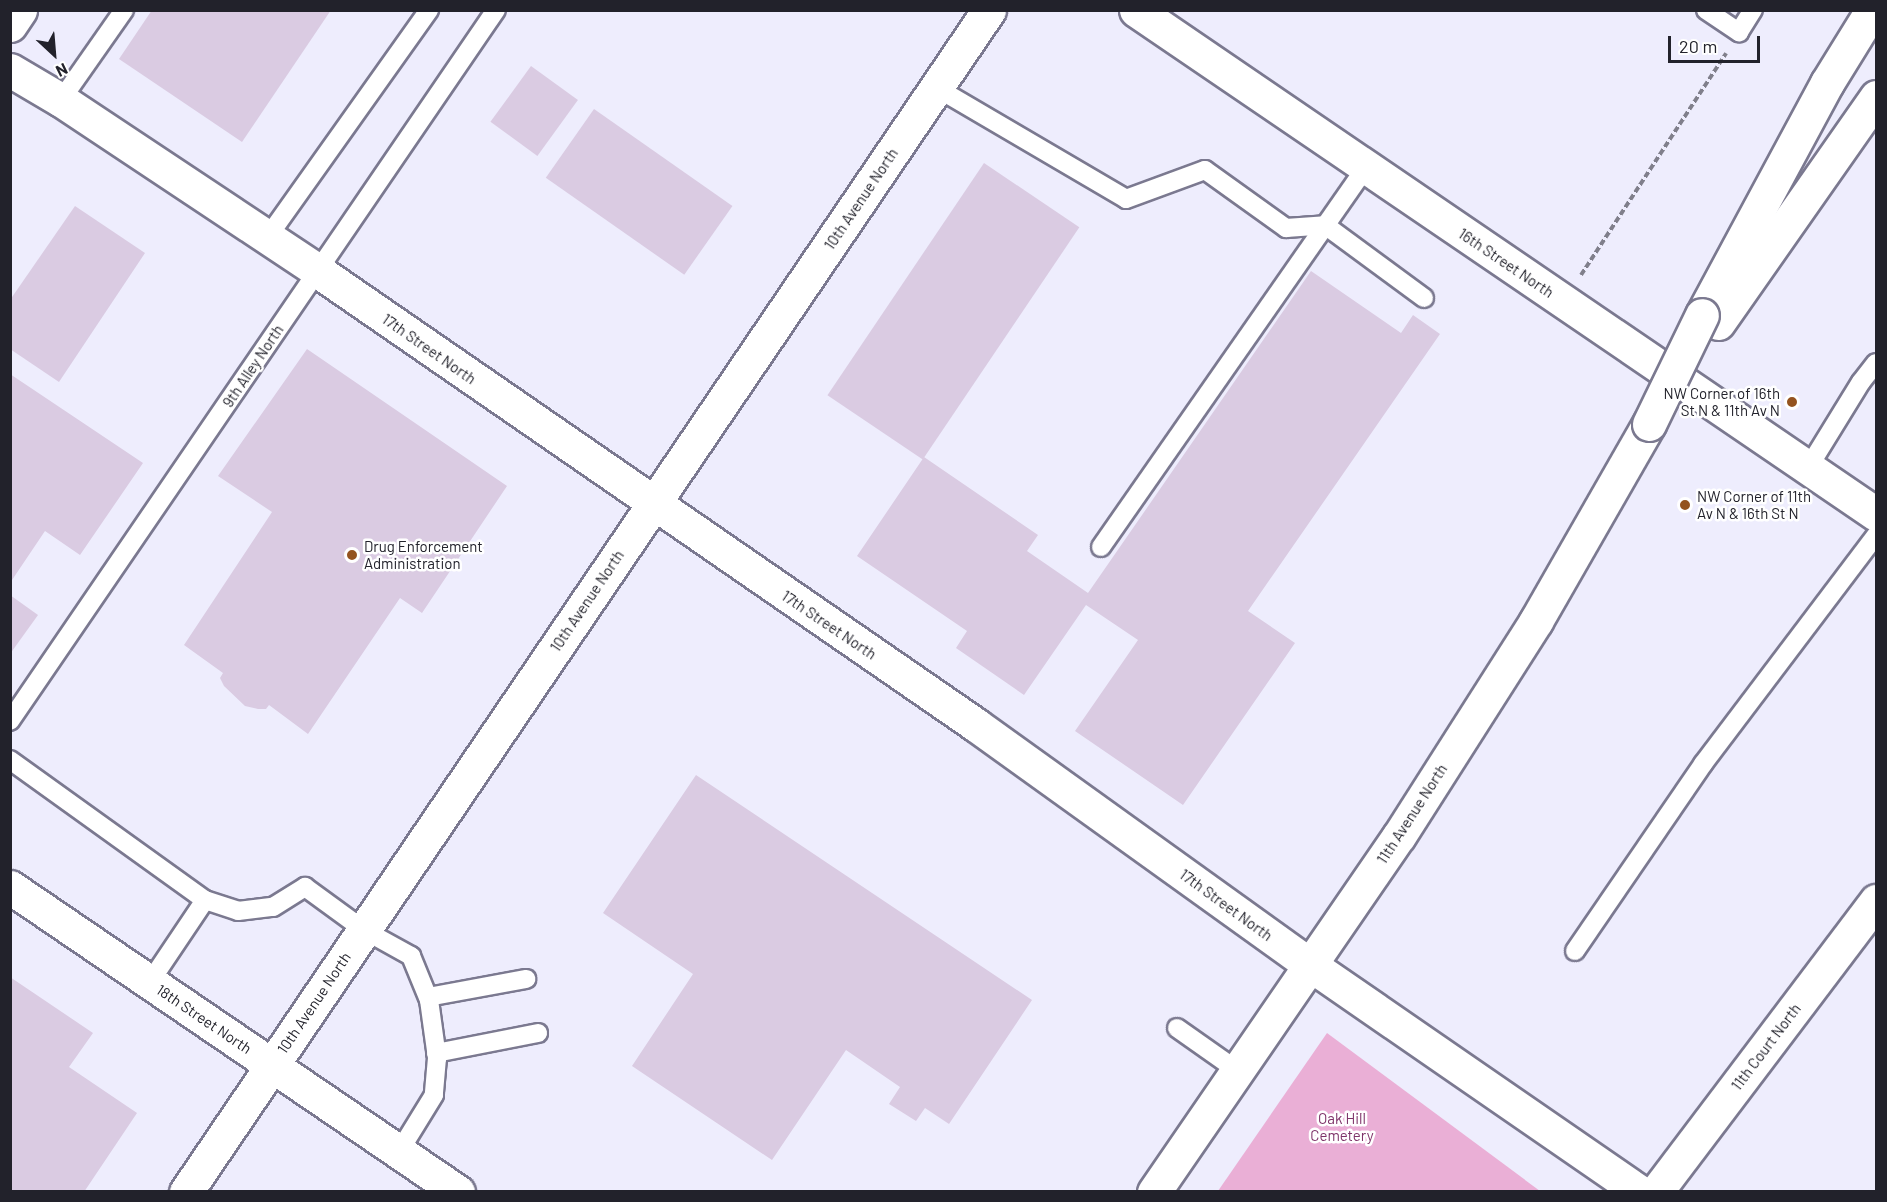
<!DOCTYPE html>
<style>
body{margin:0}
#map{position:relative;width:1887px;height:1202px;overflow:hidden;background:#eeedfd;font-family:Barlow,sans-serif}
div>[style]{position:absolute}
.green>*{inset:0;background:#eaafd6}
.building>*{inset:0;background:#dacbe2;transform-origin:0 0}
.path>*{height:4px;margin-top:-2px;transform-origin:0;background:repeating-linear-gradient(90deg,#807f8b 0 6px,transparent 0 9px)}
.roads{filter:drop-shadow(2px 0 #7b7990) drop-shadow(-2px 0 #7b7990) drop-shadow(0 2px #7b7990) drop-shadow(0 -2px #7b7990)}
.service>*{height:18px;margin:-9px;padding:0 9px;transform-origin:9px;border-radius:9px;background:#fff}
.minor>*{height:33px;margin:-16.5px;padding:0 16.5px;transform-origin:16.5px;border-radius:16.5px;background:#fff}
.tertiary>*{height:33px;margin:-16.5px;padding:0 16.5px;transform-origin:16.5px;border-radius:16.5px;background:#fff}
.motorway>*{height:33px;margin:-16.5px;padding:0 16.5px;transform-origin:16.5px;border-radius:16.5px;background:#fff}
.bridges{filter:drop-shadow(2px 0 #7b7990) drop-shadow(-2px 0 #7b7990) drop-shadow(0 2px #7b7990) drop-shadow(0 -2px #7b7990)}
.motorway-bridge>*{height:33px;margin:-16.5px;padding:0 16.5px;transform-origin:16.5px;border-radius:16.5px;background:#fff}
.dots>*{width:16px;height:16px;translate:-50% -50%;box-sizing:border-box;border:3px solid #fff;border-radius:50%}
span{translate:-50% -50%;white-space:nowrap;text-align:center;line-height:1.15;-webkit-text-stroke:5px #fff;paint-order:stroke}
.street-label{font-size:15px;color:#22222b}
.poi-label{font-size:15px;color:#22222b}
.right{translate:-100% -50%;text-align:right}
.left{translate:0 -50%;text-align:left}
.park-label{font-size:15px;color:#7e3369}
.frame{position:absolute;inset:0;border:12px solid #22222b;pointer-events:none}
.north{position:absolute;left:24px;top:24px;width:60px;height:60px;-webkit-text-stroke:4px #fff;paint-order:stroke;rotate:154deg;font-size:16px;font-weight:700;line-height:24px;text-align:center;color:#22222b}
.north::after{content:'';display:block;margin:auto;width:21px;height:27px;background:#22222b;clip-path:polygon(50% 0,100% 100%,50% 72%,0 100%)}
.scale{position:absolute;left:1668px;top:36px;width:92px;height:27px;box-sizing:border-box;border:3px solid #22222b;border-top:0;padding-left:8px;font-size:18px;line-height:21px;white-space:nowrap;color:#22222b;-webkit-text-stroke:4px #fff;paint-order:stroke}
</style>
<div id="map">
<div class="green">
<i style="clip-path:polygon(1327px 1033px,1540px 1191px,1218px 1191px)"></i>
</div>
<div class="building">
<i style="clip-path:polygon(152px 10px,331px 10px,242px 142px,119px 59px)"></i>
<i style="left:531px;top:66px;width:58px;height:69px;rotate:36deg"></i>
<i style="left:594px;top:109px;width:169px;height:84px;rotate:35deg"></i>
<i style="left:984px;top:163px;width:115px;height:280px;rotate:34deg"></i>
<i style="clip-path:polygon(75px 206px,145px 253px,59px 382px,10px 349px,10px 300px)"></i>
<i style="clip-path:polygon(1311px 271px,1401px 333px,1413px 315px,1440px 334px,1248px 611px,1295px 643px,1183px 805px,1075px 731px,1138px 640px,1086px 605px,1024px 695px,956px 648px,967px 631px,857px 556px,924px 457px,1038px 535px,1027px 551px,1088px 593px)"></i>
<i style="clip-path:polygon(307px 349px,507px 486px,422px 613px,400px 598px,308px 734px,269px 705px,266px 709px,258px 709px,245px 706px,224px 686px,220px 678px,223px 673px,184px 645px,272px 512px,218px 476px)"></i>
<i style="clip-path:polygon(10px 374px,143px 463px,80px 555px,45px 531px,10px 583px)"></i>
<i style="clip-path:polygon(10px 595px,38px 615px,10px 654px)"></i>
<i style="clip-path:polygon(696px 775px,1032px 1000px,949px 1124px,925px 1108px,916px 1121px,889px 1104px,900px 1087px,846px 1050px,772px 1160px,632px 1066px,693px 974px,603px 913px)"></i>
<i style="clip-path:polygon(10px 977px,93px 1033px,69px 1067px,137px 1113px,84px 1192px,10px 1192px)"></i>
</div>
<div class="path">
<i style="left:1581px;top:275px;width:265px;rotate:-56.8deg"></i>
</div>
<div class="roads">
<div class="service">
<i style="left:1706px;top:10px;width:40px;rotate:34deg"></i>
<i style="left:1739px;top:32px;width:26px;rotate:-58deg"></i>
<i style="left:937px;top:88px;width:219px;rotate:30.4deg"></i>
<i style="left:1126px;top:199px;width:84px;rotate:-20.2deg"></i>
<i style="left:1205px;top:170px;width:100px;rotate:35.6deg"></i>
<i style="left:1286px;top:228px;width:39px;rotate:-4deg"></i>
<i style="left:1325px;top:225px;width:123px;rotate:36.4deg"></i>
<i style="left:61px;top:100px;width:110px;rotate:-55deg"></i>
<i style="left:267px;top:238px;width:280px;rotate:-54.6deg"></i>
<i style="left:1808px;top:468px;width:101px;rotate:-58.4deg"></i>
<i style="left:1861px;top:382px;width:24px;rotate:-52deg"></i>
<i style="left:1101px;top:547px;width:463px;rotate:-55.1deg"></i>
<i style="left:10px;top:721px;width:861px;rotate:-55.65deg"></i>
<i style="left:10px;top:760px;width:240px;rotate:35.7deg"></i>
<i style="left:205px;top:900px;width:99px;rotate:123.9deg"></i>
<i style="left:205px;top:900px;width:35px;rotate:18deg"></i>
<i style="left:238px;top:911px;width:35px;rotate:-7deg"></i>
<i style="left:273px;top:907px;width:38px;rotate:-32deg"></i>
<i style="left:305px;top:887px;width:73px;rotate:36.1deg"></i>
<i style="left:364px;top:930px;width:54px;rotate:29deg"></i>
<i style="left:411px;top:956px;width:48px;rotate:67.8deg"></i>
<i style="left:429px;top:1000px;width:59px;rotate:82.1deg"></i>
<i style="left:437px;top:1058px;width:37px;rotate:95deg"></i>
<i style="left:434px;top:1095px;width:67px;rotate:121.6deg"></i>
<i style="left:1575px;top:951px;width:227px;rotate:-55.6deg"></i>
<i style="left:1703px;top:764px;width:287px;rotate:-52.9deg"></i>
<i style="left:428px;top:997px;width:100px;rotate:-10.4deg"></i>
<i style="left:1177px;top:1028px;width:75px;rotate:35.2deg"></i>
<i style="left:436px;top:1053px;width:104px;rotate:-11.1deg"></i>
</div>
<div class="minor">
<i style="left:1656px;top:1192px;width:365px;rotate:-52.9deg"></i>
</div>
<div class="tertiary">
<i style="left:1136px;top:10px;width:895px;rotate:34.26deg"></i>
<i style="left:10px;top:25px;width:18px;rotate:-56deg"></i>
<i style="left:10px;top:70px;width:59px;rotate:30.5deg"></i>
<i style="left:61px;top:100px;width:309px;rotate:33.6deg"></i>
<i style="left:318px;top:271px;width:799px;rotate:34.6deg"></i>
<i style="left:976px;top:725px;width:413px;rotate:35.7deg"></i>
<i style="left:1312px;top:966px;width:397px;rotate:34.6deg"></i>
<i style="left:10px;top:887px;width:542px;rotate:34.25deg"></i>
<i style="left:186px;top:1192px;width:1429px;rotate:-55.81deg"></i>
<i style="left:1154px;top:1192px;width:432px;rotate:-55.5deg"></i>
<i style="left:1399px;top:836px;width:255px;rotate:-57.5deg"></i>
<i style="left:1536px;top:621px;width:227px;rotate:-60.2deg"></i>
</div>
<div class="motorway">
<i style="left:1702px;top:315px;width:264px;rotate:-61.7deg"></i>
<i style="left:1827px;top:83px;width:86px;rotate:-58.3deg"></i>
<i style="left:1718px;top:323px;width:276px;rotate:-55deg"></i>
</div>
</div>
<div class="bridges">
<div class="motorway-bridge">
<i style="left:1649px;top:424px;width:121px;rotate:-64.1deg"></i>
</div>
</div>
<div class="dots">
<i style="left:1792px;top:402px;background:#94531f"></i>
<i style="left:1685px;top:505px;background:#94531f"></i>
<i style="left:352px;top:555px;background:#94531f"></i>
</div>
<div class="street-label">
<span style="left:861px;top:199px;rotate:-56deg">10th Avenue North</span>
<span style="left:1506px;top:263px;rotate:34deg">16th Street North</span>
<span style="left:429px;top:349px;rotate:35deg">17th Street North</span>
<span style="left:253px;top:366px;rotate:-56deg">9th Alley North</span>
<span style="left:587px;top:601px;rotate:-56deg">10th Avenue North</span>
<span style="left:829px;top:625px;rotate:34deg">17th Street North</span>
<span style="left:1412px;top:814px;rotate:-57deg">11th Avenue North</span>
<span style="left:1226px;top:905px;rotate:36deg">17th Street North</span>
<span style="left:314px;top:1003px;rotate:-56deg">10th Avenue North</span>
<span style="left:204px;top:1019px;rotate:34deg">18th Street North</span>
<span style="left:1766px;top:1047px;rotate:-53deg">11th Court North</span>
</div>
<div class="poi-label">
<span class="right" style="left:1780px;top:402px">NW Corner of 16th<br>St N &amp; 11th Av N</span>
<span class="left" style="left:1697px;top:505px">NW Corner of 11th<br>Av N &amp; 16th St N</span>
<span class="left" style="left:364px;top:555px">Drug Enforcement<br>Administration</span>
</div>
<div class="park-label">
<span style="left:1342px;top:1127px">Oak Hill<br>Cemetery</span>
</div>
<div class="frame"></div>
<div class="north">N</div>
<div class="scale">20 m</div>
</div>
